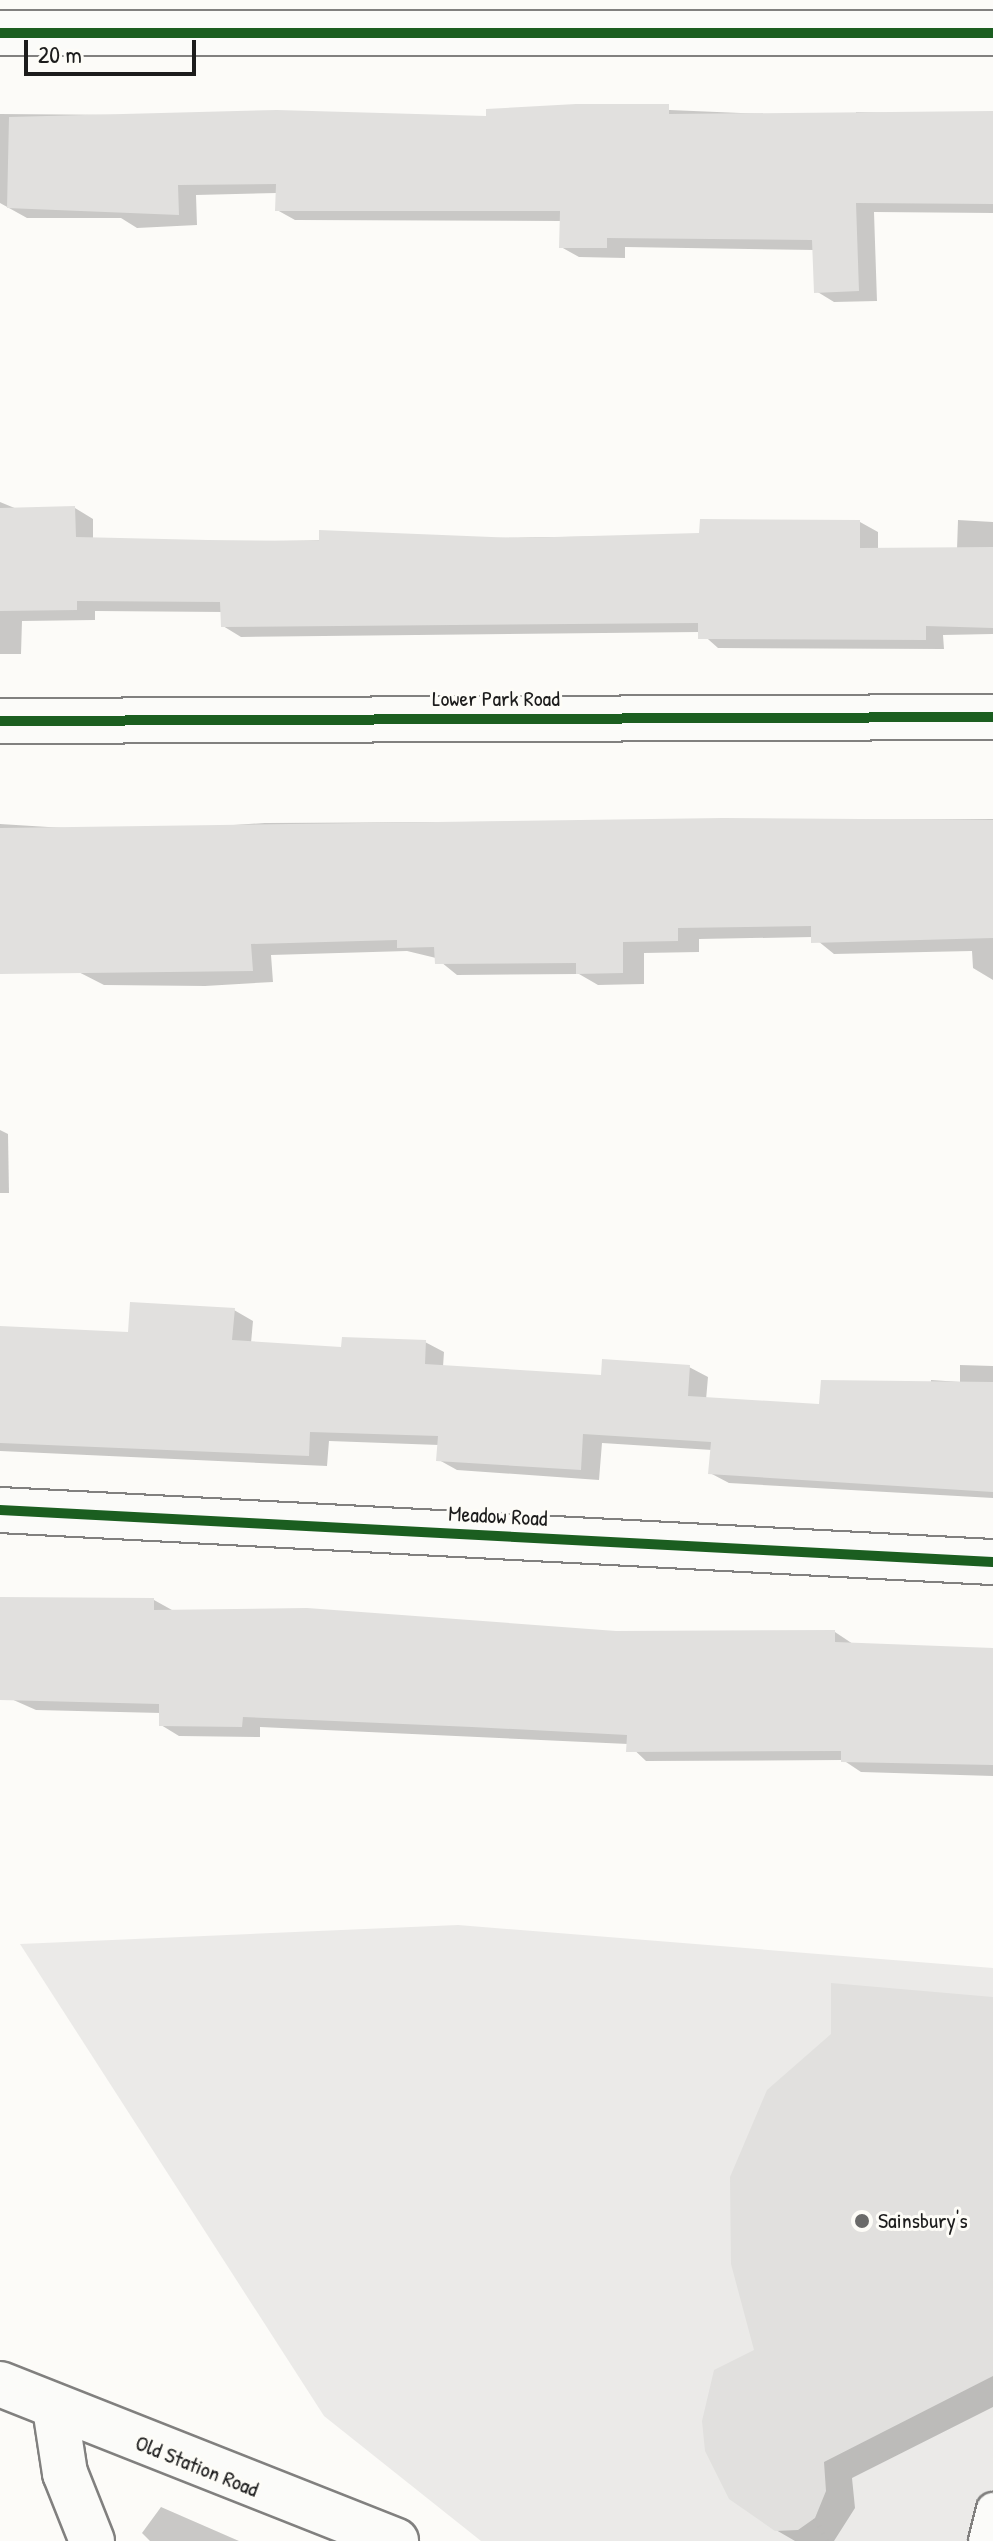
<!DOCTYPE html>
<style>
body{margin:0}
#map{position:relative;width:993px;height:2541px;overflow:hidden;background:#fcfbf8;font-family:"Patrick Hand",sans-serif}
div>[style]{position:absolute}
.built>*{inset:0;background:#ebeae8}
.shadow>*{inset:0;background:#0003}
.building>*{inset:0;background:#e1e0de}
.path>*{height:5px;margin-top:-2.5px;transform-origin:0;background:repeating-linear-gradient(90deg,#bbbab8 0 2px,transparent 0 8px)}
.roads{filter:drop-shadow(2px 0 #81807f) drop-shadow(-2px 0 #81807f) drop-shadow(0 2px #81807f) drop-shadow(0 -2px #81807f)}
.service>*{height:32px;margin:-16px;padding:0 16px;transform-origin:16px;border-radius:16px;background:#fbfbf9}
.minor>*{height:44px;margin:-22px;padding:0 22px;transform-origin:22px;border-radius:22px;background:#fbfbf9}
.tertiary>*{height:44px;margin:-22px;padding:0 22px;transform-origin:22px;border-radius:22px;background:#fbfbf9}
.cycleway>*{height:10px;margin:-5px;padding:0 5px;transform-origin:5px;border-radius:5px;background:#1b5e20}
.dots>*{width:22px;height:22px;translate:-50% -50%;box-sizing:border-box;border:4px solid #fdfcf7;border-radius:50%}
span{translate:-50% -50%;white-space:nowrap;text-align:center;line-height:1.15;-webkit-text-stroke:6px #fdfcf7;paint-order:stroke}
.street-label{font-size:22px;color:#1c1c1c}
.poi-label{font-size:22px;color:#1c1c1c}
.left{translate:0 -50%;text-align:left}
.scale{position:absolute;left:24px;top:40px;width:172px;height:36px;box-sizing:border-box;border:4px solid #1c1c1c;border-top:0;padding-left:10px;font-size:24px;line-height:28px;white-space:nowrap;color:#1c1c1c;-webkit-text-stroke:6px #fdfcf7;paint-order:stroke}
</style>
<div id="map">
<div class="built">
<i style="clip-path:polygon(458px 1925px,993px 1968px,993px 2541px,481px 2541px,324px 2416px,20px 1944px)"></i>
</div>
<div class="shadow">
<i style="clip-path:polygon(576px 106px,856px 118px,856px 112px,993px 116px,993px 213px,874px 212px,877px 301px,834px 302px,816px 291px,814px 250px,625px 247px,625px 258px,579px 257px,561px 247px,562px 221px,295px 220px,277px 210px,277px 193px,196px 195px,197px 225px,137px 228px,121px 218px,27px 218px,0 203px,0 114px,488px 118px)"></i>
<i style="clip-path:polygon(0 502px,17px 509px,75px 508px,93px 519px,93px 540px,208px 542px,701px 535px,860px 522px,878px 532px,878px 550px,957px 549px,958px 520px,993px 522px,993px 634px,943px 635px,944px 649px,718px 648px,700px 632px,241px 637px,223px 626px,223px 612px,95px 611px,95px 620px,22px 621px,21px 654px,0 654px)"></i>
<i style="clip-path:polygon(993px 819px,993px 980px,973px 968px,972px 951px,834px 954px,813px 937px,699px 939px,699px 952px,644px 953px,644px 984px,598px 985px,579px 974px,457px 975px,436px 958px,407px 951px,271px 955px,273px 982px,205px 986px,104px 985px,61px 963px,0 963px,0 824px,129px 832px,265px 823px)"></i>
<i style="clip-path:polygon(0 1130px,8px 1134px,9px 1193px,0 1193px)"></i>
<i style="clip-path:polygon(234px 1310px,253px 1321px,251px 1343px,343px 1349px,425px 1342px,444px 1352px,443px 1367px,603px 1377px,689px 1367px,708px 1377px,706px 1400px,821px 1406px,931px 1388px,931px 1380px,960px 1382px,960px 1365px,993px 1366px,993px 1498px,729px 1483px,710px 1473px,712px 1450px,602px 1443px,599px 1480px,457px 1470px,439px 1460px,439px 1445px,329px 1441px,327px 1466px,0 1451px,0 1329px,130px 1334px)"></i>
<i style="clip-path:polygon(0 1599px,154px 1600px,172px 1610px,616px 1633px,835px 1632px,853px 1644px,993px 1649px,993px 1776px,861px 1772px,843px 1760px,646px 1761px,628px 1744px,260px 1727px,260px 1737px,179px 1736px,161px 1725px,161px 1713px,36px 1710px,0 1694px)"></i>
<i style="clip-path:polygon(993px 1999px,993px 2407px,852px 2478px,855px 2508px,834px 2541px,795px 2541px,776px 2530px,757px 2351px)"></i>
<i style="clip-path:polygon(161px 2507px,239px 2541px,150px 2541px,142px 2533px)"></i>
</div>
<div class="building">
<i style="clip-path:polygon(576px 104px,669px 104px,669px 114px,993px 111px,993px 204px,856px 203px,859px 291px,814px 293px,812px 240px,607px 238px,607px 248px,559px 248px,560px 211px,275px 211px,276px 184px,178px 185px,179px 215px,7px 208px,9px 117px,277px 110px,486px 116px,486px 109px)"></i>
<i style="clip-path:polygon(75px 506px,76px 537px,208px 540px,319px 541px,319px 530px,518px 538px,699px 533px,700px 519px,860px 520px,860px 548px,993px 547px,993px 628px,926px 626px,926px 640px,698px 639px,698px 623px,221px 627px,220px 602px,77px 601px,77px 610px,0 611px,0 508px)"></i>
<i style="clip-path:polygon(723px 818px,993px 820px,993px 938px,811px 943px,811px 926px,678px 928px,678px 941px,623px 942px,623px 973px,576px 974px,576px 963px,435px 964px,434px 947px,397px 948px,397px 940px,251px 944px,253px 971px,0 974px,0 828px)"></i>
<i style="clip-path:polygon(130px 1302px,235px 1308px,232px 1340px,341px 1347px,342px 1337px,426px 1340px,425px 1364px,601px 1375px,602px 1359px,690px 1365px,688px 1396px,819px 1404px,821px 1380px,993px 1382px,993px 1492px,708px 1474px,711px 1442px,583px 1434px,581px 1470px,436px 1461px,438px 1436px,310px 1432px,309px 1456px,0 1443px,0 1326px,128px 1332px)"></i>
<i style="clip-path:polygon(0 1597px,154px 1598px,154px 1610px,307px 1608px,616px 1631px,835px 1630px,835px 1642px,993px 1648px,993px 1765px,841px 1762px,841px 1751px,626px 1752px,627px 1735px,472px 1727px,243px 1717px,242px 1727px,159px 1726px,159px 1704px,0 1700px)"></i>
<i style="clip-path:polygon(831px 1983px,993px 1997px,993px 2376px,824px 2462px,826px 2491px,815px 2518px,798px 2530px,775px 2531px,729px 2499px,705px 2451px,702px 2421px,714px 2370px,754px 2350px,731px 2264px,730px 2177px,767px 2090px,831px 2034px)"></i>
</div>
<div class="path">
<i style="left:815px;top:2518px;width:26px;rotate:62deg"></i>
</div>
<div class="roads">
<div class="service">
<i style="left:985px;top:2541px;width:33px;rotate:-76deg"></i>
</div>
<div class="minor">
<i style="left:0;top:33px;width:993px"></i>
<i style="left:0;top:721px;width:993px;rotate:-0.23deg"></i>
<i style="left:0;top:1510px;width:994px;rotate:3deg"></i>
</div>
<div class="tertiary">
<i style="left:0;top:2384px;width:426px;rotate:21.6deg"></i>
<i style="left:55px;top:2408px;width:66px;rotate:81.3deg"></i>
<i style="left:65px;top:2473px;width:73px;rotate:68.3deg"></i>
</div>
</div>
<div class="cycleway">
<i style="left:0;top:33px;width:993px"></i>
<i style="left:0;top:721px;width:993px;rotate:-0.23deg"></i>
<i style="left:0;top:1510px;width:994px;rotate:3deg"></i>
</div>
<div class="dots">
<i style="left:862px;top:2221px;background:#6a6a69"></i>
</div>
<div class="street-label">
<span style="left:496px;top:699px">Lower Park Road</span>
<span style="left:498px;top:1516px;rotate:3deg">Meadow Road</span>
<span style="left:197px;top:2466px;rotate:22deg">Old Station Road</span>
</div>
<div class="poi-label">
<span class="left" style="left:878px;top:2221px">Sainsbury's</span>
</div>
<div class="scale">20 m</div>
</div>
